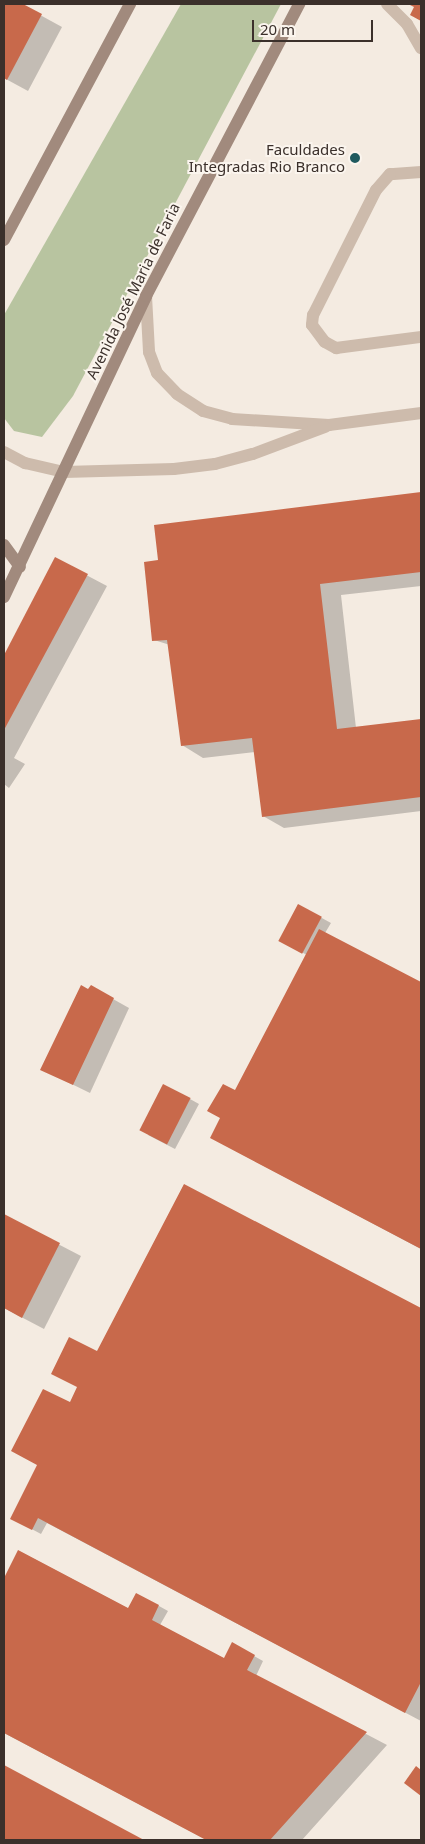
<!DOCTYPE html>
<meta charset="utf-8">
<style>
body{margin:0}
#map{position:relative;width:425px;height:1844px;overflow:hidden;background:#f4ebe1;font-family:"Noto Sans",sans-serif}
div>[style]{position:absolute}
.green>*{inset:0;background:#b8c4a0}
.shadow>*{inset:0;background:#0003}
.building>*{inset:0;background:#c8694b;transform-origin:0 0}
.lane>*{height:12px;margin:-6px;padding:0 6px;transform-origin:6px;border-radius:6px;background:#cdbbac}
.street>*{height:12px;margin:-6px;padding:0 6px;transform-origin:6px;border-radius:6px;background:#cdbbac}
.secondary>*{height:12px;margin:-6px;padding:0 6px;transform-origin:6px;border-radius:6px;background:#a18a7d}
.dots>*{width:14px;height:14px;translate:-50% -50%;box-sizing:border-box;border:2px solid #fbf5ee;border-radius:50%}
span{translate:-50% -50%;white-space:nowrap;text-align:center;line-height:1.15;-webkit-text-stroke:4px #fbf5ee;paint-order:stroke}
.poi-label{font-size:15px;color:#3b302b}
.right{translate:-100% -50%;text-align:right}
.street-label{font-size:15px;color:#3b302b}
.frame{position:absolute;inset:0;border:5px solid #3b302b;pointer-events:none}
.scale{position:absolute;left:252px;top:20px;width:121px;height:22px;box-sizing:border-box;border:2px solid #3b302b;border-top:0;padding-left:6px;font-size:15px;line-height:18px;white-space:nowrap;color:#3b302b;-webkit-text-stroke:4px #fbf5ee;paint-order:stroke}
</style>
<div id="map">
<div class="green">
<i style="clip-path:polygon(181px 4px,281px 4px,73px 396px,42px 437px,14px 431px,4px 418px,4px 315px)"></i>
</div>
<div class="shadow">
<i style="clip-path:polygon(4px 4px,20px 4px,62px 27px,28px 91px,4px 78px)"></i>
<i style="clip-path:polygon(421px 493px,421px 586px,341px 595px,356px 728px,421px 720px,421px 811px,284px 828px,263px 816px,255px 752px,203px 758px,182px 745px,170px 645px,154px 640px,160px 562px,155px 526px)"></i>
<i style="clip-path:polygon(56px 559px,107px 586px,14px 758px,25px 764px,9px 788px,4px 784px,4px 659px)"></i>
<i style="clip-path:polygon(298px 905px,331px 923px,325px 933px,421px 984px,421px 1249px,232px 1149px,235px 1092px,307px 955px,288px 945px)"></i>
<i style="clip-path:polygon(113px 999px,129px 1008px,90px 1093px,41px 1069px)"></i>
<i style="clip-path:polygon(190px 1099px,199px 1104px,175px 1149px,148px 1135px)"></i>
<i style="clip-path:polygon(184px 1185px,421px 1310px,421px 1721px,47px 1523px,41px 1534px,11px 1518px)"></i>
<i style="clip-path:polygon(4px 1216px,81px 1256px,44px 1329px,4px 1308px)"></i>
<i style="clip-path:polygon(19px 1551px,129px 1609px,159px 1606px,168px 1611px,160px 1625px,225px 1659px,233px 1644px,263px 1661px,256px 1676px,387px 1745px,302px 1840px,207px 1840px,4px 1733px,4px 1581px)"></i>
<i style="clip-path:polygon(4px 1767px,141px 1840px,4px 1840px)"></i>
</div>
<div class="building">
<i style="clip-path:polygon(4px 4px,23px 4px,42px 14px,7px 80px,4px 78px)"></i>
<i style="clip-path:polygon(408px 4px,421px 4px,421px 21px,410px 15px,414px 7px)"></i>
<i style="clip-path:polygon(421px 492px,421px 572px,320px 584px,337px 729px,421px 719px,421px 797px,262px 817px,252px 738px,181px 746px,167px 640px,152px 641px,144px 562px,158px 560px,154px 525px)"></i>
<i style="clip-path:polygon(55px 557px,88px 574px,4px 730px,4px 655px)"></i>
<i style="left:298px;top:904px;width:27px;height:42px;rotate:28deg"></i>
<i style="clip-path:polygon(319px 929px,421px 982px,421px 1249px,210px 1138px,220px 1118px,207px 1111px,223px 1084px,235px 1090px)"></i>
<i style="clip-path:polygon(81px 985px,88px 989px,91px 985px,114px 998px,73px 1085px,40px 1070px)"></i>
<i style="left:163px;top:1084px;width:31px;height:52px;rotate:27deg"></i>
<i style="clip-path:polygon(184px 1184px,421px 1308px,421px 1682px,405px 1713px,38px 1518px,32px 1530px,10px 1519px,37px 1465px,11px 1451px,43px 1389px,70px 1402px,77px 1387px,51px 1374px,69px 1337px,97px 1351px)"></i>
<i style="clip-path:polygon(4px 1214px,60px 1243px,22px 1318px,4px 1308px)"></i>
<i style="clip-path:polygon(18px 1550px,128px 1608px,136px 1593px,159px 1605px,152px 1620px,224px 1658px,232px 1642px,255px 1655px,247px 1670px,367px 1732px,270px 1840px,206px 1840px,4px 1733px,4px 1578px)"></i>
<i style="clip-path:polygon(4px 1765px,144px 1840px,4px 1840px)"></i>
<i style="clip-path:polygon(416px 1766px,421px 1770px,421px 1796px,404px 1783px)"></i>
</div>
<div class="lane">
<i style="left:387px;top:4px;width:28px;rotate:45deg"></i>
<i style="left:407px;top:24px;width:28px;rotate:60deg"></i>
<i style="left:421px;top:172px;width:31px;rotate:176deg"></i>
<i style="left:390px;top:174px;width:21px;rotate:131deg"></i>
<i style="left:376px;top:190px;width:140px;rotate:116.7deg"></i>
<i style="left:313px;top:315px;width:10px;rotate:96deg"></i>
<i style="left:312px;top:325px;width:21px;rotate:53deg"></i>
<i style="left:325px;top:342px;width:13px;rotate:29deg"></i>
<i style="left:336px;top:348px;width:86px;rotate:-7.4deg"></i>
</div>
<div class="street">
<i style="left:146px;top:296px;width:56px;rotate:86.9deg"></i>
<i style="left:149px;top:352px;width:22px;rotate:69deg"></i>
<i style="left:157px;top:373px;width:29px;rotate:46deg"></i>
<i style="left:177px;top:394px;width:31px;rotate:33deg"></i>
<i style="left:203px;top:411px;width:30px;rotate:15deg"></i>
<i style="left:232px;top:419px;width:97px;rotate:3.5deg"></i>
<i style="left:329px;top:425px;width:93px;rotate:-7.4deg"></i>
<i style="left:4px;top:452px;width:24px;rotate:28deg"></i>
<i style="left:25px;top:463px;width:40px;rotate:13deg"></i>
<i style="left:64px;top:472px;width:110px;rotate:-1.6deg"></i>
<i style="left:174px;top:469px;width:41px;rotate:-7deg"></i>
<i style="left:215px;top:464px;width:39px;rotate:-15deg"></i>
<i style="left:253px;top:454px;width:77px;rotate:-20.6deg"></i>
</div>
<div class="secondary">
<i style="left:4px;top:240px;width:268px;rotate:-61.9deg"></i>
<i style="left:4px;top:545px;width:27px;rotate:54deg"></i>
<i style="left:4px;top:597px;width:333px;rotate:-64.7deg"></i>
<i style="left:146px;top:296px;width:330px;rotate:-62.3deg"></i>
</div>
<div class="dots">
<i style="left:355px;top:158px;background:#1f5a5e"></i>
</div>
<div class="poi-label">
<span class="right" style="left:345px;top:158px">Faculdades<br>Integradas Rio Branco</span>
</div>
<div class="street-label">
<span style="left:133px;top:291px;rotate:-64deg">Avenida José Maria de Faria</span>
</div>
<div class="frame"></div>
<div class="scale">20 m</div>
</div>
